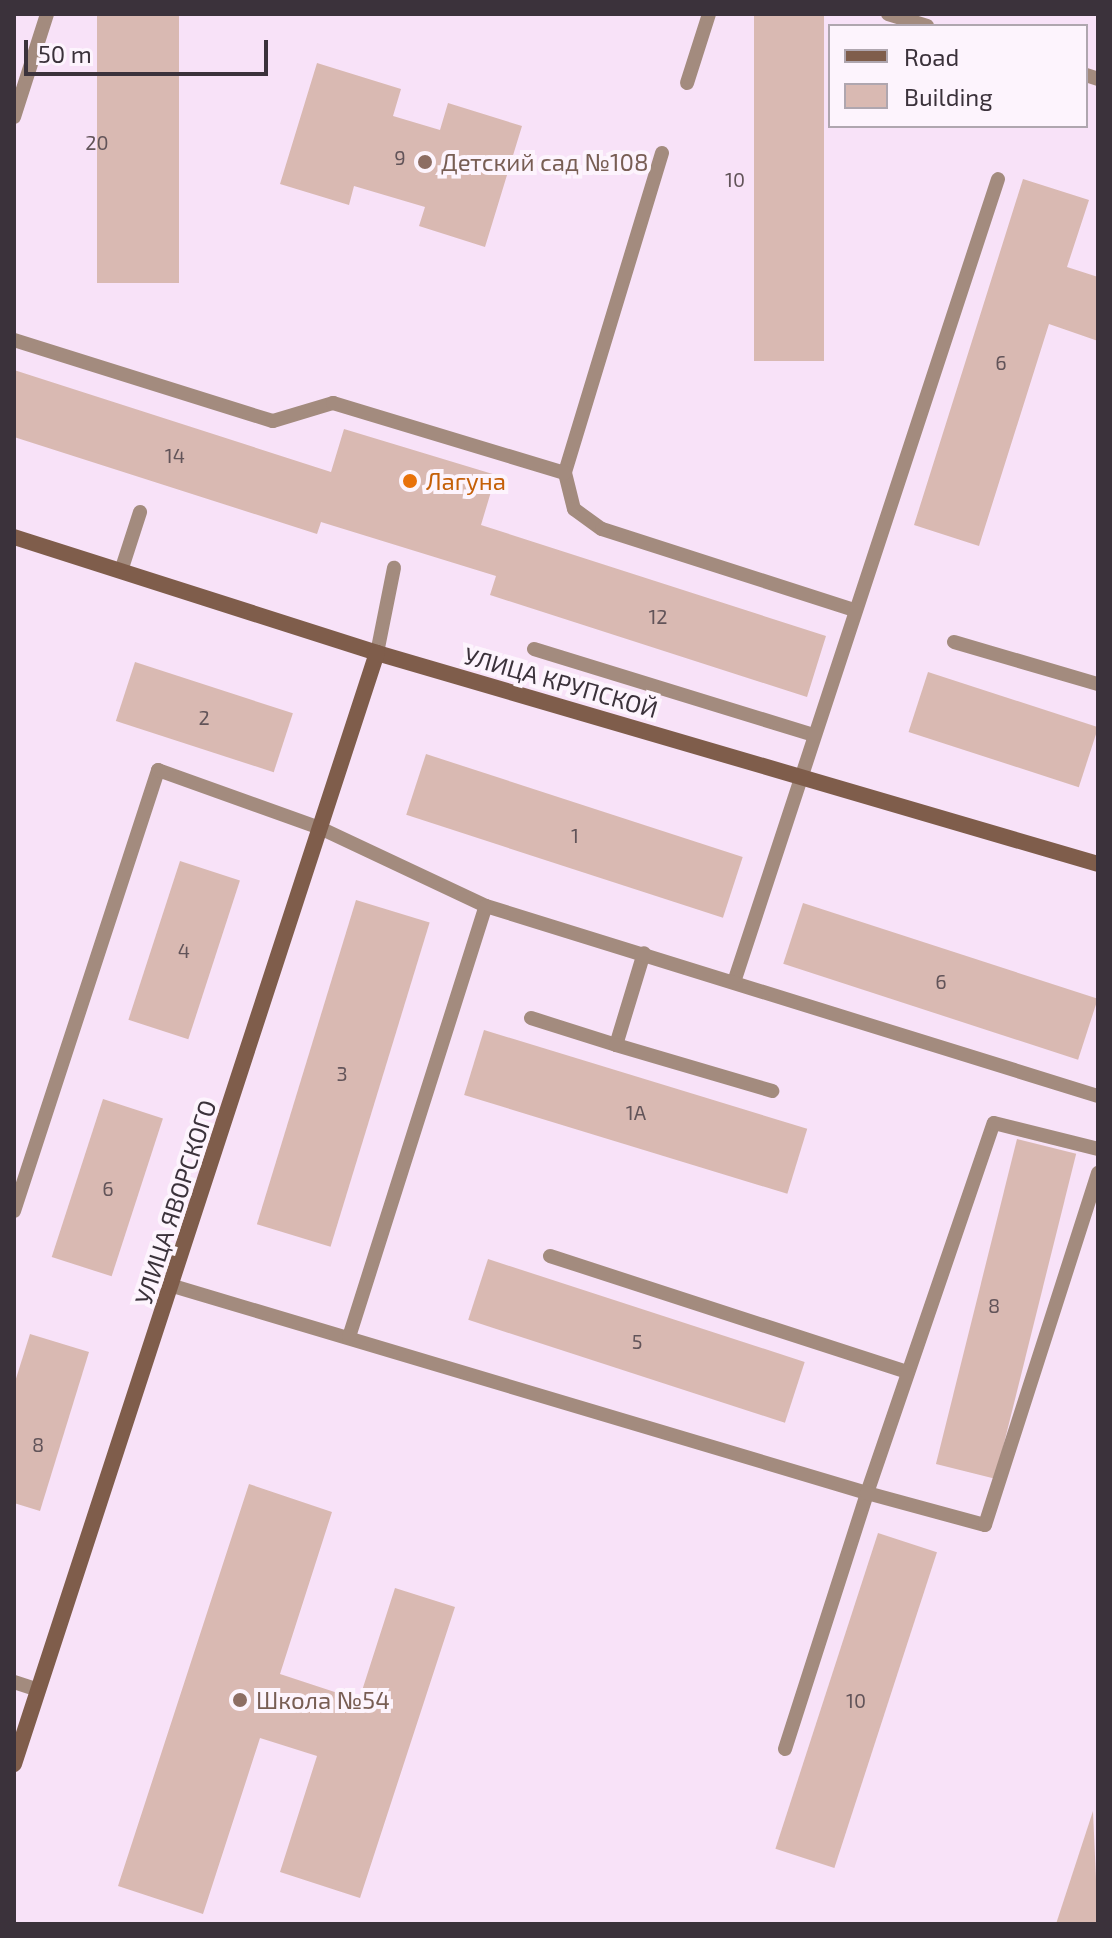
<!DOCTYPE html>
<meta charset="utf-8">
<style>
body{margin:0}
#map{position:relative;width:1112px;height:1938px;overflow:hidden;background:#f8e2f8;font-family:"Exo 2",sans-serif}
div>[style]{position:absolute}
.building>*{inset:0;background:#d9b9b2;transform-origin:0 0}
.service>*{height:14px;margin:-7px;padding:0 7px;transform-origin:7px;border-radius:7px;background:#a38b7e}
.secondary>*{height:16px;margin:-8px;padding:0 8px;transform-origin:8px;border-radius:8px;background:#7f5d4b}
.dots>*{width:22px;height:22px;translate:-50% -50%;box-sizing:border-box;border:4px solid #fdf4fd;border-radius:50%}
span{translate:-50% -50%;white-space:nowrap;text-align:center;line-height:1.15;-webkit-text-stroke:8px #fdf4fd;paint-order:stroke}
.number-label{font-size:20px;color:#625459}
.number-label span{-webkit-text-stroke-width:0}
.education-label{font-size:24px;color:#785e54}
.left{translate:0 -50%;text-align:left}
.food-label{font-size:24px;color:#c56008}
.street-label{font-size:24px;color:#3b323b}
.frame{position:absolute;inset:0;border:16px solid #3b323b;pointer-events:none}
.legend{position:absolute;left:828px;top:24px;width:260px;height:104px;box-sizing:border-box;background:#fdf4fd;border:2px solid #afa6af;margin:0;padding:10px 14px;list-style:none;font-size:24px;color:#3b323b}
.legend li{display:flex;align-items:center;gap:16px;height:40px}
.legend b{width:40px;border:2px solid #afa6af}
.scale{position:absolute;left:24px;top:40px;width:244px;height:36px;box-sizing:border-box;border:4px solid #3b323b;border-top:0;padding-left:10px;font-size:24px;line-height:28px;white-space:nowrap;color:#3b323b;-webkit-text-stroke:6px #fdf4fd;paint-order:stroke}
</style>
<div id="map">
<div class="building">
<i style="left:97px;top:14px;width:82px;height:269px"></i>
<i style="left:754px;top:14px;width:70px;height:347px"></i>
<i style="clip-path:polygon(317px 63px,401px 89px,393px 116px,440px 130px,448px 103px,522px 126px,485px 247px,419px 226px,425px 207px,354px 186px,349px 205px,280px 184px)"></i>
<i style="clip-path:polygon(1023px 179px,1089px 200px,1067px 267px,1098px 277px,1098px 341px,1049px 324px,979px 546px,914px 525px)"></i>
<i style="clip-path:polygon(14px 370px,331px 472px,344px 429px,496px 475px,481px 525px,826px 636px,807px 697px,490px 595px,496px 576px,321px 522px,317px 534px,14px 437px)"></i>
<i style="left:135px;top:662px;width:166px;height:62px;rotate:18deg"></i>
<i style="left:928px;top:672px;width:179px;height:63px;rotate:18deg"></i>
<i style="left:426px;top:754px;width:333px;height:64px;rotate:18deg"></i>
<i style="left:180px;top:861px;width:63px;height:167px;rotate:18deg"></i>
<i style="left:356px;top:900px;width:77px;height:339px;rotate:17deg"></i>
<i style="left:803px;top:903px;width:310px;height:64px;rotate:18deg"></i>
<i style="left:484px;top:1030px;width:338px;height:68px;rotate:17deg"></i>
<i style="left:103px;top:1099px;width:63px;height:166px;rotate:18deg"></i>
<i style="left:1017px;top:1139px;width:61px;height:335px;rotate:14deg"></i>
<i style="left:488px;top:1259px;width:333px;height:64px;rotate:18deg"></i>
<i style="clip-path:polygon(30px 1334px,89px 1352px,40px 1511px,14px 1503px,14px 1385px)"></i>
<i style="clip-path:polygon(249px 1484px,332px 1512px,280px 1674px,359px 1700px,395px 1588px,455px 1607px,360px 1898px,280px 1872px,317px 1756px,260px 1738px,203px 1914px,118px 1886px)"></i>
<i style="left:878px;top:1533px;width:62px;height:332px;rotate:18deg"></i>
<i style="clip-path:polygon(1093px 1811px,1098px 1924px,1056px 1924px)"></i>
</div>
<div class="service">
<i style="left:888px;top:14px;width:41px;rotate:17.1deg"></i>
<i style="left:1086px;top:75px;width:13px;rotate:18deg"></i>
<i style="left:687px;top:83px;width:72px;rotate:-72.3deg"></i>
<i style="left:14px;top:117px;width:108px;rotate:-72.2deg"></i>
<i style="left:662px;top:153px;width:334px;rotate:106.9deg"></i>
<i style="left:565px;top:473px;width:37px;rotate:76deg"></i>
<i style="left:574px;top:509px;width:34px;rotate:36deg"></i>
<i style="left:602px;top:529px;width:266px;rotate:17.8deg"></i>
<i style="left:14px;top:340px;width:271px;rotate:17.4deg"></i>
<i style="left:273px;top:421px;width:63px;rotate:-16.7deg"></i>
<i style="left:333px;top:403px;width:242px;rotate:16.8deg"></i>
<i style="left:121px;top:571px;width:62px;rotate:-72.1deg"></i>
<i style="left:954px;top:642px;width:150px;rotate:16.3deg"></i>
<i style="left:534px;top:649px;width:293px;rotate:17.1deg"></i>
<i style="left:377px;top:653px;width:87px;rotate:-78.7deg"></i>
<i style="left:735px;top:979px;width:842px;rotate:-71.8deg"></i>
<i style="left:531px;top:1018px;width:89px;rotate:17.6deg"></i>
<i style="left:616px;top:1045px;width:96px;rotate:-73.1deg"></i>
<i style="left:616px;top:1045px;width:163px;rotate:16.4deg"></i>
<i style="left:14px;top:1211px;width:464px;rotate:-71.9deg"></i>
<i style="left:158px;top:770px;width:172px;rotate:19.7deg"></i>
<i style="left:320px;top:828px;width:183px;rotate:25.2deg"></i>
<i style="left:486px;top:906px;width:641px;rotate:17.25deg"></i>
<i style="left:550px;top:1256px;width:376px;rotate:18deg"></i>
<i style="left:173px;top:1286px;width:724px;rotate:16.61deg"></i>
<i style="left:867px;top:1493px;width:391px;rotate:-71.1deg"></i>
<i style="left:994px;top:1123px;width:107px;rotate:14deg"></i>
<i style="left:349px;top:1337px;width:452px;rotate:-72.4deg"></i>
<i style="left:14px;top:1682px;width:25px;rotate:18deg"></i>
<i style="left:785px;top:1749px;width:269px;rotate:-72.2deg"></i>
<i style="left:867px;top:1493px;width:122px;rotate:15.2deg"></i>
<i style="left:985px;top:1525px;width:370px;rotate:-72.2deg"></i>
</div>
<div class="secondary">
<i style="left:14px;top:537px;width:381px;rotate:17.7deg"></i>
<i style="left:377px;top:653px;width:751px;rotate:16.31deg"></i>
<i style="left:14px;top:1764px;width:1169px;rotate:-71.91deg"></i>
</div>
<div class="dots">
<i style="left:425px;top:162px;background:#8d6e63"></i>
<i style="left:410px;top:481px;background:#e8710a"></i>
<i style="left:240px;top:1700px;background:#8d6e63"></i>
</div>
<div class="number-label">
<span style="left:97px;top:142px">20</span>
<span style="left:400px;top:157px">9</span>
<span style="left:735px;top:179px">10</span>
<span style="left:1001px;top:362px">6</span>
<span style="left:175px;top:455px">14</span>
<span style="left:658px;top:616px">12</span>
<span style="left:204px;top:717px">2</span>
<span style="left:575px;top:835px">1</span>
<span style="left:184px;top:950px">4</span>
<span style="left:941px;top:981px">6</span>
<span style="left:342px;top:1073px">3</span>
<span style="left:636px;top:1112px">1А</span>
<span style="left:108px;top:1188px">6</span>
<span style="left:994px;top:1305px">8</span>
<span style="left:637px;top:1341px">5</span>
<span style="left:38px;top:1444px">8</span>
<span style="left:856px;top:1700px">10</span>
</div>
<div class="education-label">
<span class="left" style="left:441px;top:162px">Детский сад №108</span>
<span class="left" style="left:256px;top:1700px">Школа №54</span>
</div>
<div class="food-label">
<span class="left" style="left:426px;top:481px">Лагуна</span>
</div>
<div class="street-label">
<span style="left:561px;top:682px;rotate:16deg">УЛИЦА КРУПСКОЙ</span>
<span style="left:175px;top:1202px;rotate:-72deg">УЛИЦА ЯВОРСКОГО</span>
</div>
<div class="frame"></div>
<ul class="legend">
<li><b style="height:10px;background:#7f5d4b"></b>Road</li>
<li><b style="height:22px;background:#d9b9b2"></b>Building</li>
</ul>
<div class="scale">50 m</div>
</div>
